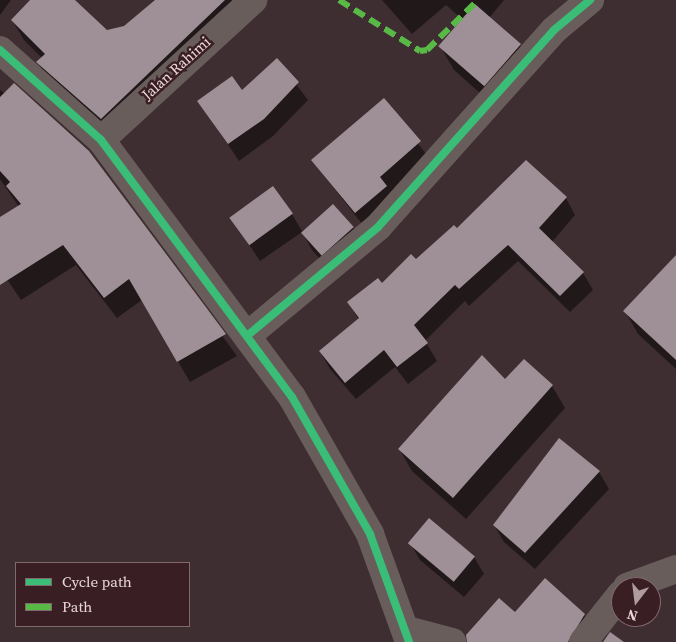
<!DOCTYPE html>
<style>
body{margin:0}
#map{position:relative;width:676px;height:642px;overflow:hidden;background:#3e2e32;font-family:"Source Serif 4",serif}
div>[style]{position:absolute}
.shadow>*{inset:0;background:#0007}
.building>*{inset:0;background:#9e9096;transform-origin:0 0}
.minor>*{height:28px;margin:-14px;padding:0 14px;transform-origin:14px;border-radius:14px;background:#695d5c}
.quiet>*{height:6px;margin-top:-3px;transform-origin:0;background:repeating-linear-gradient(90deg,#58b947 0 12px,transparent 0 18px)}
.cycleway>*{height:8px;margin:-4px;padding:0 4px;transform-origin:4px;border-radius:4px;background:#3abd76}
span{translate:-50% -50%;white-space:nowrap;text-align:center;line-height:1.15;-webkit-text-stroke:5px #391e24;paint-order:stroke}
.street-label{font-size:15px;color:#ebd8db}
.legend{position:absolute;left:15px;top:562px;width:175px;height:65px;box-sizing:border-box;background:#391e24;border:1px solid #80686d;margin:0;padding:6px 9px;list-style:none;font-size:15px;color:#ebd8db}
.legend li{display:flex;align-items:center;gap:10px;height:25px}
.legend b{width:25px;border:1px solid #80686d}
.north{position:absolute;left:611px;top:577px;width:50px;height:50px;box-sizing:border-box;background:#391e24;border:1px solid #80686d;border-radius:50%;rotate:195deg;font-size:14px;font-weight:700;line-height:20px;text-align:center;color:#ebd8db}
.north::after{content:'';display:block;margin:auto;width:18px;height:22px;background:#ae9ca0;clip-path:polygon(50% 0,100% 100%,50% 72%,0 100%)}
</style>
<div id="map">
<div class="shadow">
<i style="clip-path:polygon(0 0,11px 0,0 15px)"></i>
<i style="clip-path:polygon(32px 0,73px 0,107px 32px,124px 27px,157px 0,261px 0,115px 136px,49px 82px,38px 62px,42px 58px,24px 40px,12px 20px)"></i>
<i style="clip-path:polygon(382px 0,504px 0,489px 18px,520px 45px,534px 69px,498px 109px,454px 70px,440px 46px,463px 20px,446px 5px,412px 34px)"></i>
<i style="clip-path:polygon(277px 59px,308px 100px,273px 136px,239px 161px,199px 101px,242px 91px)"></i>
<i style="clip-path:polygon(0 90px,88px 151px,237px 356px,190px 382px,142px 300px,117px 318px,76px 265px,21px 300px,0 269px,0 219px,19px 207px,0 179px)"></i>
<i style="clip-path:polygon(383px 100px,430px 159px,366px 229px,312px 160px)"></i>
<i style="clip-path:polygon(566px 198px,575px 215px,552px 242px,583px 273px,593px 290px,570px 312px,518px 261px,469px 306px,465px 301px,425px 341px,437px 361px,408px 384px,395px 367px,356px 399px,330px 369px,320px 352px,359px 320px,348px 302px,382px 285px,457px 230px)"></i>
<i style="clip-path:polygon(292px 214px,303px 233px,353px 228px,362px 245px,331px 271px,312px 250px,302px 232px,260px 261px,231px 217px)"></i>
<i style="clip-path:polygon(676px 256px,676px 369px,638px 334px,625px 311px)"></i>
<i style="clip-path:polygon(524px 360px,552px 386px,565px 408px,466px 519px,412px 471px,400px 450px,505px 381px)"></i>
<i style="clip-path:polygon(559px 439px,599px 472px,609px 489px,535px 569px,504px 542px,494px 525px)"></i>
<i style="clip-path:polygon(430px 520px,474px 557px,484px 574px,464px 597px,420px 560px,410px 543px)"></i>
<i style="clip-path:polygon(515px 614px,584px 615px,597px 637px,593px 642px,471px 642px)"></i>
</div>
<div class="building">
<i style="clip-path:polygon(30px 0,75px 0,107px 30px,124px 26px,155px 0,225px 0,101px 119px,36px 62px,45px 54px,11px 20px)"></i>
<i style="left:475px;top:4px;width:61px;height:56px;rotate:41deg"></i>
<i style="clip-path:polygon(277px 58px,299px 82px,264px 119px,228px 144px,197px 101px,232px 76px,242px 90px)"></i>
<i style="clip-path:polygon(14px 83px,89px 151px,226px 334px,177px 362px,129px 279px,104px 298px,63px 245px,0 285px,0 217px,21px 204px,6px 186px,10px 182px,0 171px,0 97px)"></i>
<i style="clip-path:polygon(384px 98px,421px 141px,380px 177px,387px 186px,355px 213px,311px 160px)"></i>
<i style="clip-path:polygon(526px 160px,567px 197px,539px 228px,584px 272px,560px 296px,508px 245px,459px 289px,455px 285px,414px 325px,428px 343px,397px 367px,384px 350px,345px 383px,319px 351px,359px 318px,347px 302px,378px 278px,382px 283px,411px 254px,416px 259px,454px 225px,457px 228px)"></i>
<i style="left:273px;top:186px;width:34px;height:54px;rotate:54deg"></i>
<i style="left:333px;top:204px;width:31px;height:43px;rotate:48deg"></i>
<i style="clip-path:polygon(676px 255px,676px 360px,623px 311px)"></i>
<i style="clip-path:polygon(482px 355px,505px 379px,524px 359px,553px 385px,453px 498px,398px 449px)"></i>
<i style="clip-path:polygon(559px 438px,600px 471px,525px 553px,493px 525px)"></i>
<i style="left:429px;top:518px;width:60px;height:33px;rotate:40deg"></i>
<i style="clip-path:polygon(545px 578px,585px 614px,568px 642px,467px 642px,466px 635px,499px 598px,515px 612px)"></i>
<i style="clip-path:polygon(610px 632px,624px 642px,603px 642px)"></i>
</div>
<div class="minor">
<i style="left:0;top:50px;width:135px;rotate:41.7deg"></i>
<i style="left:101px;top:140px;width:320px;rotate:53.4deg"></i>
<i style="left:292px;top:397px;width:158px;rotate:60.3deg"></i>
<i style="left:370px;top:534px;width:115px;rotate:70.1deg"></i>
<i style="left:101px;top:140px;width:207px;rotate:-42.6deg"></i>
<i style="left:248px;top:335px;width:169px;rotate:-39.7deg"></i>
<i style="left:378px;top:227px;width:264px;rotate:-48.2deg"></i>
<i style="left:554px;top:30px;width:47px;rotate:-39.8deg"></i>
<i style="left:627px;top:587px;width:52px;rotate:-20.2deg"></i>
<i style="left:407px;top:630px;width:47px;rotate:14.9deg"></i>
<i style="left:583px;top:642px;width:61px;rotate:-51.6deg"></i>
</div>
<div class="quiet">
<i style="left:339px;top:0;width:96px;rotate:32.2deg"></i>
<i style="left:420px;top:51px;width:7px;rotate:-8deg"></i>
<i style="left:427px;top:50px;width:71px;rotate:-44.4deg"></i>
</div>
<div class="cycleway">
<i style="left:0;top:50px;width:135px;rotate:41.7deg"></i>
<i style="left:101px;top:140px;width:320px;rotate:53.4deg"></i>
<i style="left:292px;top:397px;width:158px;rotate:60.3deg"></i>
<i style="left:370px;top:534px;width:115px;rotate:70.1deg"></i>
<i style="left:248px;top:335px;width:169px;rotate:-39.7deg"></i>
<i style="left:378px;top:227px;width:264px;rotate:-48.2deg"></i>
<i style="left:554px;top:30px;width:47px;rotate:-39.8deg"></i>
</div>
<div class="street-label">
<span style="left:176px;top:68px;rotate:-42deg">Jalan Rahimi</span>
</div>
<ul class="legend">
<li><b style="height:6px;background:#3abd76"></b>Cycle path</li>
<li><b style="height:6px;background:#58b947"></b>Path</li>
</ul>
<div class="north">N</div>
</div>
